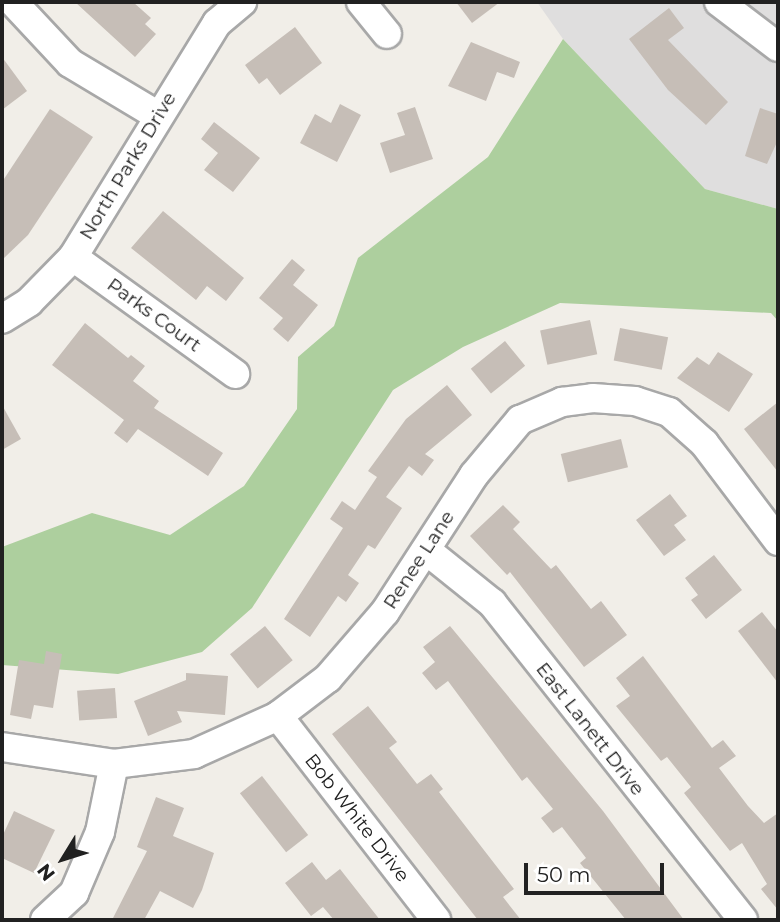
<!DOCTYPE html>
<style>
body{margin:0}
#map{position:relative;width:780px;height:922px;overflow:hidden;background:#f1eee8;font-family:Montserrat,sans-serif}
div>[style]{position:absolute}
.residential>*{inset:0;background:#dfdede}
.forest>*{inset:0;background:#adcf9e}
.building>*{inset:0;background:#c6beb7;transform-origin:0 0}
.roads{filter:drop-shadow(2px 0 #a8a8a8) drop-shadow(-2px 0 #a8a8a8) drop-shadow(0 2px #a8a8a8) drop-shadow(0 -2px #a8a8a8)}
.minor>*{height:28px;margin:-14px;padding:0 14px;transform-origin:14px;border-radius:14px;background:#fff}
span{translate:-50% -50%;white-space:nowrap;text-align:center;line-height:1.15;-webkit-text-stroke:6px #fff;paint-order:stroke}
.street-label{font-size:19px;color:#212121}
.frame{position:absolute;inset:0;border:4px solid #212121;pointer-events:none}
.north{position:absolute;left:28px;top:824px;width:70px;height:70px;-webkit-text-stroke:5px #fff;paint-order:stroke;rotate:232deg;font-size:19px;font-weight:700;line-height:28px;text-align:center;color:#212121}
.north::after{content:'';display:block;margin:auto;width:24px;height:32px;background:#212121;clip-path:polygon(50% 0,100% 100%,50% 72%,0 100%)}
.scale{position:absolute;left:524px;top:863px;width:140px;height:32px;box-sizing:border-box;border:4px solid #212121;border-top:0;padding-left:9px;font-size:21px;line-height:24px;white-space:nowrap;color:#212121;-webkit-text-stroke:5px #fff;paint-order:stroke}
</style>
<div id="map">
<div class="residential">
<i style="clip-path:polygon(537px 2px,778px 2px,778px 209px,705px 189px,563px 39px)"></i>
</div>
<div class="forest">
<i style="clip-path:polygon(563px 39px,705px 189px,778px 209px,778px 321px,771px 313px,560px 303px,463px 347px,393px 390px,252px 608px,202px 652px,118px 674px,2px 665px,2px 547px,92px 513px,170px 535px,244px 486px,297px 409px,298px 357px,334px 326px,358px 258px,488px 157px)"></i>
</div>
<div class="building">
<i style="clip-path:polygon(75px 2px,133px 2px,151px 18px,145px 24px,156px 34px,135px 57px)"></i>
<i style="clip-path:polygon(456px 2px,500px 2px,472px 23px)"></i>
<i style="clip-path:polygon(669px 8px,684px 28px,668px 40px,728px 102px,706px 125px,668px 90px,629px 39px)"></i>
<i style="clip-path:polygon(295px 27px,322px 63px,280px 95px,267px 78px,259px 84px,245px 65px)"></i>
<i style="clip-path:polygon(471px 42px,520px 62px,514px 78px,497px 72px,486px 101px,448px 86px)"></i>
<i style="clip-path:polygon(2px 57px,27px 91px,2px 110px)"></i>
<i style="clip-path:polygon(340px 104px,361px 115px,337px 162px,300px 143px,315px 114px,331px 123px)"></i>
<i style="clip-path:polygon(415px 107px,433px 159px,390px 173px,380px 143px,405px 135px,397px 113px)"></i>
<i style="clip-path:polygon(760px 108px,778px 114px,778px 140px,767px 164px,745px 156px)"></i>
<i style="clip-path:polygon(50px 109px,93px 137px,28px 235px,2px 260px,2px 182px)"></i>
<i style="clip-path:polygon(214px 122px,260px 158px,233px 192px,204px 170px,218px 153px,201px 139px)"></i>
<i style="clip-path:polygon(163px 211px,244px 278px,226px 301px,207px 286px,196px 300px,131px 248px)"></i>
<i style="clip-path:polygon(292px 259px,305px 270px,293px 285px,318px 305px,288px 342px,273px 329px,283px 318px,259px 298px)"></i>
<i style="left:590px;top:320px;width:35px;height:51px;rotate:78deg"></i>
<i style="clip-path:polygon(85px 323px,128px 358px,131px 355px,145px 366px,133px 381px,159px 401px,154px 408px,223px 453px,208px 476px,138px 429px,127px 443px,114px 433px,124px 420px,52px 365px)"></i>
<i style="left:620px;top:328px;width:49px;height:33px;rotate:11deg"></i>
<i style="left:505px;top:341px;width:32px;height:44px;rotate:51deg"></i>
<i style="clip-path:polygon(718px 352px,753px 374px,729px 412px,677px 378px,697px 357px,709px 365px)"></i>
<i style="clip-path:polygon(447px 385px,472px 415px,425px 454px,434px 460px,422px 476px,409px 466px,386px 497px,402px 508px,375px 549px,368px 545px,348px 575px,359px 583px,346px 602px,338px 596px,310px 637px,284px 619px,343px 528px,330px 519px,342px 501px,355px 510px,377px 477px,368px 471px,406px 419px)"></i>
<i style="clip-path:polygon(778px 402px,778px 472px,744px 429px)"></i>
<i style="clip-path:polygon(2px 405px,21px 439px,2px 450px)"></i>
<i style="left:621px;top:439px;width:29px;height:62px;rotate:76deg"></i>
<i style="clip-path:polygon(670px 494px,687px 516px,674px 525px,686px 540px,664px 556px,636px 520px)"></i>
<i style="clip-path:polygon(503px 505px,520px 522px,513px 529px,551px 569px,556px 565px,591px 609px,601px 601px,627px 635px,584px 667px,510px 572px,507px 575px,470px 536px)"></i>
<i style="clip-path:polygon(714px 555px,742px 590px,706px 619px,691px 600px,698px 595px,685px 578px)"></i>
<i style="clip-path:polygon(762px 612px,778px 632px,778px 683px,738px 631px)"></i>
<i style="left:265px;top:626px;width:44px;height:45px;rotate:51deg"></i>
<i style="clip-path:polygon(450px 626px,603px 811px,684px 920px,626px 920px,580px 863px,586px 858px,562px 827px,553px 833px,541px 818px,553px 809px,527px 777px,522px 781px,448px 681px,436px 690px,422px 673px,435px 662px,423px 647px)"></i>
<i style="clip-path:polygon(46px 651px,62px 654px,53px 708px,34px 705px,31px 719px,10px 715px,19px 660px,44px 664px)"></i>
<i style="clip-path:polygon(643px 656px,712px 748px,723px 740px,736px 756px,719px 768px,748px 806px,764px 823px,778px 813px,778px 910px,761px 889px,767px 884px,742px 843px,730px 851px,684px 793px,691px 787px,667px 757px,661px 761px,616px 706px,630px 696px,616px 678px)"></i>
<i style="clip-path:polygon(186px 673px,228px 676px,225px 715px,177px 711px,182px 722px,148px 736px,134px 701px,186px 680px)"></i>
<i style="left:115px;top:688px;width:30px;height:38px;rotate:86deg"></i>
<i style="clip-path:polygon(368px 706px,397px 742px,389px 748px,417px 784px,431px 774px,443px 789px,439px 792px,514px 889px,503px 897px,521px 920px,478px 920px,332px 734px)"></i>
<i style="left:262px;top:776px;width:75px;height:28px;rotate:52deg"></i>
<i style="clip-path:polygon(156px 797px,184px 808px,173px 836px,214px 853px,202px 890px,193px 908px,160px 891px,144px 920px,112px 920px,147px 851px,137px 847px)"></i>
<i style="clip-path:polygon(14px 811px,55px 830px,34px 873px,2px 858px,2px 837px)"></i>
<i style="clip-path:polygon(312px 862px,326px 880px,340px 869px,380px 920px,334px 920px,323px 907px,311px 916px,285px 883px)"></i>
</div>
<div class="roads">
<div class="minor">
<i style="left:13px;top:2px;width:83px;rotate:46.9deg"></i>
<i style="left:70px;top:63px;width:101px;rotate:30.9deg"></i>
<i style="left:361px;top:2px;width:41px;rotate:50.9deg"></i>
<i style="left:719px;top:2px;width:74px;rotate:37.3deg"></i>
<i style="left:73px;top:257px;width:200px;rotate:35.8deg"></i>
<i style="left:2px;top:319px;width:32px;rotate:-32deg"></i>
<i style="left:29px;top:302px;width:63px;rotate:-45.6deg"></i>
<i style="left:73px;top:257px;width:275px;rotate:-58.4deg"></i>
<i style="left:217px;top:23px;width:33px;rotate:-40deg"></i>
<i style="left:426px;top:550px;width:85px;rotate:38.8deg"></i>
<i style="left:492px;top:603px;width:404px;rotate:51.6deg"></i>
<i style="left:278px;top:716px;width:258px;rotate:52.2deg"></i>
<i style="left:2px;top:747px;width:113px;rotate:8.6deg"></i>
<i style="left:114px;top:764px;width:81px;rotate:-7.1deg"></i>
<i style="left:194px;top:754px;width:92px;rotate:-24.3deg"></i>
<i style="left:278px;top:716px;width:63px;rotate:-37.2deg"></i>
<i style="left:328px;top:678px;width:87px;rotate:-49.2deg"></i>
<i style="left:385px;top:612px;width:163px;rotate:-57deg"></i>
<i style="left:474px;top:475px;width:72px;rotate:-50.1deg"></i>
<i style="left:520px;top:420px;width:46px;rotate:-23.2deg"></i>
<i style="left:562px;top:402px;width:31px;rotate:-7deg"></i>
<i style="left:593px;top:398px;width:42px;rotate:4.1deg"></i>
<i style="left:635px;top:401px;width:36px;rotate:18deg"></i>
<i style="left:669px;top:412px;width:47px;rotate:41.5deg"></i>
<i style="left:704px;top:443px;width:123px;rotate:52.9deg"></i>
<i style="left:45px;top:920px;width:40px;rotate:-43deg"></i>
<i style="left:74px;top:893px;width:66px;rotate:-66.9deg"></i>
<i style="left:100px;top:832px;width:69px;rotate:-78.4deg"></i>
</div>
</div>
<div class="street-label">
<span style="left:128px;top:166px;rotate:-59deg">North Parks Drive</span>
<span style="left:154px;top:315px;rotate:36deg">Parks Court</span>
<span style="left:419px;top:560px;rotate:-57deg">Renee Lane</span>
<span style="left:590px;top:729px;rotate:52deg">East Lanett Drive</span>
<span style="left:357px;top:818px;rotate:52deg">Bob White Drive</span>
</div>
<div class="frame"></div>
<div class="north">N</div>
<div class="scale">50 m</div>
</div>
